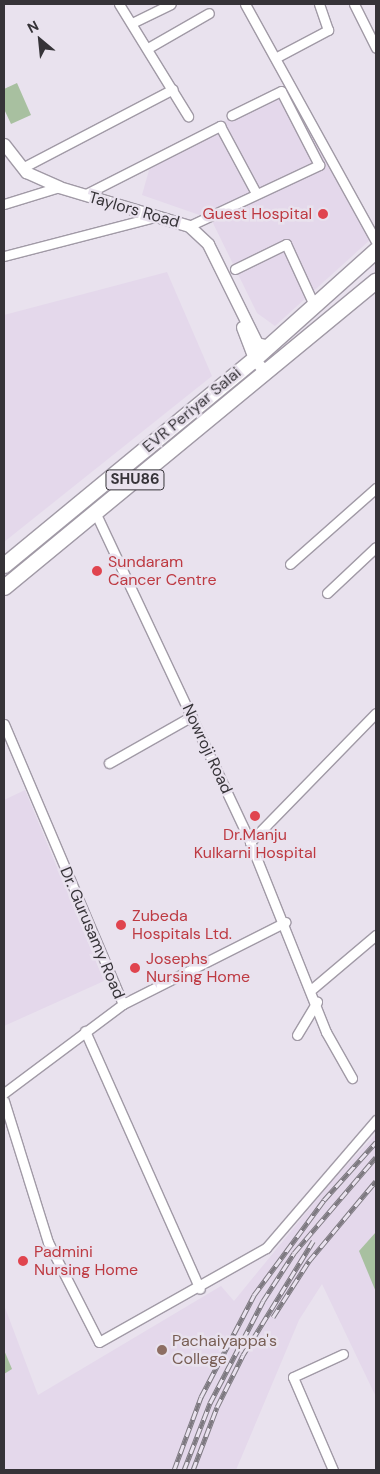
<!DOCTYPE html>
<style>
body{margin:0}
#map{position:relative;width:380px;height:1474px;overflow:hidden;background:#e9e2ee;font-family:"DM Sans",sans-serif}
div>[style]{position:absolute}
.built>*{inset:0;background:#e4d8eb}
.green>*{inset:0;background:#a8c0a0}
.roads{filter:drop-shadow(1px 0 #a19aa6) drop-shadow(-1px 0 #a19aa6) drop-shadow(0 1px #a19aa6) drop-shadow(0 -1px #a19aa6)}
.minor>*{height:9px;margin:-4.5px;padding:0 4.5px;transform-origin:4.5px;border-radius:4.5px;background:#fff}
.tertiary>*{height:11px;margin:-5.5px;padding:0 5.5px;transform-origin:5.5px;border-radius:5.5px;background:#fff}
.primary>*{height:15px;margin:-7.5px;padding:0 7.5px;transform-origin:7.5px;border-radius:7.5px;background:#fff}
.rail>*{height:5px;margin-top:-2.5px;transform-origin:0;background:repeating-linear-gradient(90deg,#e9e2ee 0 9px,#7d7980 0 18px);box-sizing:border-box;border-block:1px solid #7d7980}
.dots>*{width:14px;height:14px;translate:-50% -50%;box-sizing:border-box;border:2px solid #e9e2ee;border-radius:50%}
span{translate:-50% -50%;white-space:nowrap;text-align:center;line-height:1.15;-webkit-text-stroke:5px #e9e2ee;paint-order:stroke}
.shield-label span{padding:1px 4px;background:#e9e2ee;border:1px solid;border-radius:4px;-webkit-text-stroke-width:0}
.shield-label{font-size:15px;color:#363338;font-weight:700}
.street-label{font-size:16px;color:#363338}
.health-label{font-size:16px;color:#be3a42}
.right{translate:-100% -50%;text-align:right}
.left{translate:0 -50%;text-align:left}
.education-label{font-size:16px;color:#785e54}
.frame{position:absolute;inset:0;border:5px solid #363338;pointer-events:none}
.north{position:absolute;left:15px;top:15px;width:50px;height:50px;-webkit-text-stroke:4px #e9e2ee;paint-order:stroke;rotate:332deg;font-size:14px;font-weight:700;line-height:20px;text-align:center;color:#363338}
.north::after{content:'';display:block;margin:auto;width:18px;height:22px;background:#363338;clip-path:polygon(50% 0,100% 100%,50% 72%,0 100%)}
</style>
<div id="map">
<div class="built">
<i style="clip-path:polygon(287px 86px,371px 239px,275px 326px,257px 313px,211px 219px,142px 195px,151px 163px)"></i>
<i style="clip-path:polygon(167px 272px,212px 376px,4px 542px,4px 315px)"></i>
<i style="clip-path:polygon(25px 790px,104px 981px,4px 1026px,4px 800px)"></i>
<i style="clip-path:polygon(376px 1134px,376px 1397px,322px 1284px,299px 1320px,236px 1470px,4px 1470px,4px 1305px,38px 1395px,221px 1286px,234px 1301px,332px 1181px)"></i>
</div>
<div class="green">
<i style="clip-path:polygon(17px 83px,31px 115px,11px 124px,4px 109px,4px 89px)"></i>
<i style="clip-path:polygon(376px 1232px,376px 1292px,359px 1251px)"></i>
<i style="clip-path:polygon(4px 1350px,12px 1369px,4px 1374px)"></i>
</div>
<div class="roads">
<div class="minor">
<i style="left:119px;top:4px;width:132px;rotate:58.4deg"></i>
<i style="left:245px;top:4px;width:271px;rotate:61.1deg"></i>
<i style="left:354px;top:4px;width:49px;rotate:63.4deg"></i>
<i style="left:132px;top:23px;width:43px;rotate:-26deg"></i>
<i style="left:148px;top:48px;width:70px;rotate:-29.8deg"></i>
<i style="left:277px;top:57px;width:58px;rotate:-27.9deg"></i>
<i style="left:328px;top:30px;width:28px;rotate:-109deg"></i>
<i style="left:22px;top:168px;width:170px;rotate:-27.6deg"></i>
<i style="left:84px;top:195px;width:153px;rotate:-26.9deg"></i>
<i style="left:220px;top:126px;width:76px;rotate:61.8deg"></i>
<i style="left:4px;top:204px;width:58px;rotate:-17.2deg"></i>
<i style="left:189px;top:226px;width:144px;rotate:-25.1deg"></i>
<i style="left:319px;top:165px;width:83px;rotate:-117.2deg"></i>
<i style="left:281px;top:91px;width:55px;rotate:153.9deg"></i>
<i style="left:4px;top:256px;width:160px;rotate:-14.5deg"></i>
<i style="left:235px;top:269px;width:57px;rotate:-26.1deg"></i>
<i style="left:286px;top:244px;width:67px;rotate:65.3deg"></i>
<i style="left:95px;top:512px;width:365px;rotate:64.8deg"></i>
<i style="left:250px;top:842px;width:205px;rotate:68.2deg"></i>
<i style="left:326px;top:1032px;width:53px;rotate:60.5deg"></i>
<i style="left:290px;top:564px;width:115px;rotate:-41.5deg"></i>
<i style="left:327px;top:593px;width:67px;rotate:-43.2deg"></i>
<i style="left:4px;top:724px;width:304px;rotate:67deg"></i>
<i style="left:123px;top:1004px;width:149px;rotate:143.2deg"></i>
<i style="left:109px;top:763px;width:95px;rotate:-29.5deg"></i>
<i style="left:250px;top:842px;width:180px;rotate:-45.7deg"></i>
<i style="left:312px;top:989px;width:84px;rotate:-40.2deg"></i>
<i style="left:123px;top:1004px;width:182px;rotate:-26.8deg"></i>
<i style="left:85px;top:1031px;width:282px;rotate:66deg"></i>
<i style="left:297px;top:1035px;width:39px;rotate:-59deg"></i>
<i style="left:4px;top:1101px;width:148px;rotate:72.7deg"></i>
<i style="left:48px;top:1242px;width:112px;rotate:63deg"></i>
<i style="left:99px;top:1342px;width:192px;rotate:-29.4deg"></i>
<i style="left:266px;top:1248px;width:169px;rotate:-49.3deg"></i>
<i style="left:333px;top:1470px;width:101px;rotate:-113.3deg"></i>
<i style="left:293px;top:1377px;width:55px;rotate:-24.7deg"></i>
</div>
<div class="tertiary">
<i style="left:4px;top:144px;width:36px;rotate:52deg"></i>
<i style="left:26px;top:172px;width:36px;rotate:24deg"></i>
<i style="left:59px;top:187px;width:136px;rotate:16.7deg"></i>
<i style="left:189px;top:226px;width:26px;rotate:43deg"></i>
<i style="left:208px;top:244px;width:110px;rotate:63.7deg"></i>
<i style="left:257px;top:343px;width:11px;rotate:15deg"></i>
<i style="left:242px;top:327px;width:34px;rotate:69deg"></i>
<i style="left:254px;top:359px;width:18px;rotate:49deg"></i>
</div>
<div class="primary">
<i style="left:4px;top:565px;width:324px;rotate:-39.5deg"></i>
<i style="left:254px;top:359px;width:164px;rotate:-41.8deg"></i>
<i style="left:4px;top:587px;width:482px;rotate:-39.5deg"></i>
</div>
</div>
<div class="rail">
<i style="left:273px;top:1317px;width:67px;rotate:-57.3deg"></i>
<i style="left:309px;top:1261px;width:104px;rotate:-50.1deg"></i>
<i style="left:174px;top:1470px;width:78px;rotate:-69.7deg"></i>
<i style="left:201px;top:1397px;width:115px;rotate:-62.5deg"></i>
<i style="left:254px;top:1295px;width:118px;rotate:-53.6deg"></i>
<i style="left:324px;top:1200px;width:78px;rotate:-48.1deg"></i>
<i style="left:184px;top:1470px;width:72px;rotate:-68.8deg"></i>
<i style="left:210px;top:1403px;width:115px;rotate:-62.5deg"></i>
<i style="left:263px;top:1301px;width:57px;rotate:-57.1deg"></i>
<i style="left:294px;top:1253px;width:126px;rotate:-49.5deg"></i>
<i style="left:193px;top:1470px;width:67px;rotate:-69.1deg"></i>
<i style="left:217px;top:1407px;width:58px;rotate:-63.4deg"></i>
<i style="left:243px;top:1355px;width:134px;rotate:-58.4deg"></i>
</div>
<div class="dots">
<i style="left:323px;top:214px;background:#e0444e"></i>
<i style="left:97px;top:571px;background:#e0444e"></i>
<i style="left:255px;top:816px;background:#e0444e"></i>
<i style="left:121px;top:925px;background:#e0444e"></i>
<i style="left:135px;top:968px;background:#e0444e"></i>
<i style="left:23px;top:1261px;background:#e0444e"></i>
<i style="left:162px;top:1350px;background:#8d6e63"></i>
</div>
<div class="shield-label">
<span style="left:135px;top:480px">SHU86</span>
</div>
<div class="street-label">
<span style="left:134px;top:210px;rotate:16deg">Taylors Road</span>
<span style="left:192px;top:410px;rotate:-40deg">EVR Periyar Salai</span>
<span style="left:207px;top:749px;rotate:65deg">Nowroji Road</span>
<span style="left:92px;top:933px;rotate:67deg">Dr. Gurusamy Road</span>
</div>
<div class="health-label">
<span class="right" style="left:312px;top:214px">Guest Hospital</span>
<span class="left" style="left:108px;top:571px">Sundaram<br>Cancer Centre</span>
<span style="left:255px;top:844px">Dr.Manju<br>Kulkarni Hospital</span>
<span class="left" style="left:132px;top:925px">Zubeda<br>Hospitals Ltd.</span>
<span class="left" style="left:146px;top:968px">Josephs<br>Nursing Home</span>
<span class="left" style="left:34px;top:1261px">Padmini<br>Nursing Home</span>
</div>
<div class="education-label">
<span class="left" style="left:172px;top:1350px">Pachaiyappa's<br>College</span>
</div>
<div class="frame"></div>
<div class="north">N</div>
</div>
